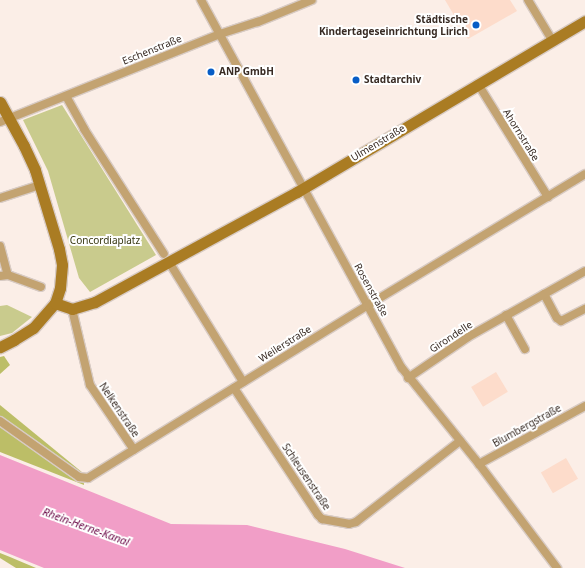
<!DOCTYPE html>
<meta charset="utf-8">
<style>
body{margin:0}
#map{position:relative;width:585px;height:568px;overflow:hidden;background:#fbeee7;font-family:"Noto Sans",sans-serif}
div>[style]{position:absolute}
.built>*{inset:0;background:#fddccb;transform-origin:0 0}
.green>*{inset:0;background:#c9cb8d}
.forest>*{inset:0;background:#bcbe67}
.water>*{inset:0;background:#f19ec7}
.roads{filter:drop-shadow(1px 0 #d8cbc4) drop-shadow(-1px 0 #d8cbc4) drop-shadow(0 1px #d8cbc4) drop-shadow(0 -1px #d8cbc4)}
.street>*{height:8px;margin:-4px;padding:0 4px;transform-origin:4px;border-radius:4px;background:#c3a371}
.secondary>*{height:11px;margin:-5.5px;padding:0 5.5px;transform-origin:5.5px;border-radius:5.5px;background:#aa7c23}
.dots>*{width:11px;height:11px;translate:-50% -50%;box-sizing:border-box;border:2px solid #fff;border-radius:50%}
span{translate:-50% -50%;white-space:nowrap;text-align:center;line-height:1.15;-webkit-text-stroke:4px #fff;paint-order:stroke}
.poi-label{font-size:10px;color:#382b24;font-weight:700}
.right{translate:-100% -50%;text-align:right}
.left{translate:0 -50%;text-align:left}
.street-label{font-size:10px;color:#382b24}
.park-label{font-size:10px;color:#363610}
.water-label{font-size:11px;color:#6b0947;font-style:italic}
</style>
<div id="map">
<div class="built">
<i style="clip-path:polygon(445px 0,510px 0,517px 11px,468px 39px)"></i>
<i style="left:496px;top:372px;width:23px;height:29px;rotate:59deg"></i>
<i style="left:566px;top:458px;width:24px;height:29px;rotate:60deg"></i>
</div>
<div class="green">
<i style="clip-path:polygon(62px 105px,156px 255px,90px 292px,79px 278px,48px 171px,23px 120px)"></i>
<i style="clip-path:polygon(7px 305px,32px 317px,12px 333px,0 336px,0 306px)"></i>
</div>
<div class="forest">
<i style="clip-path:polygon(4px 356px,10px 365px,0 374px,0 357px)"></i>
<i style="clip-path:polygon(0 405px,83px 473px,84px 485px,0 452px)"></i>
<i style="clip-path:polygon(0 553px,10px 557px,36px 568px,16px 568px,0 558px)"></i>
</div>
<div class="water">
<i style="clip-path:polygon(0 455px,171px 524px,247px 525px,345px 549px,405px 568px,44px 568px,0 550px)"></i>
</div>
<div class="roads">
<div class="street">
<i style="left:201px;top:0;width:419px;rotate:61.4deg"></i>
<i style="left:402px;top:368px;width:123px;rotate:51.3deg"></i>
<i style="left:479px;top:464px;width:130px;rotate:53.1deg"></i>
<i style="left:528px;top:0;width:47px;rotate:59deg"></i>
<i style="left:478px;top:84px;width:133px;rotate:58.2deg"></i>
<i style="left:66px;top:96px;width:38px;rotate:61deg"></i>
<i style="left:84px;top:129px;width:148px;rotate:57.4deg"></i>
<i style="left:0;top:122px;width:237px;rotate:-21.8deg"></i>
<i style="left:220px;top:34px;width:40px;rotate:-18deg"></i>
<i style="left:258px;top:22px;width:58px;rotate:-22.2deg"></i>
<i style="left:0;top:198px;width:42px;rotate:-18deg"></i>
<i style="left:0;top:246px;width:30px;rotate:75deg"></i>
<i style="left:169px;top:262px;width:141px;rotate:58.3deg"></i>
<i style="left:0;top:276px;width:8px;rotate:-7deg"></i>
<i style="left:8px;top:275px;width:35px;rotate:20deg"></i>
<i style="left:544px;top:294px;width:27px;rotate:62deg"></i>
<i style="left:557px;top:318px;width:5px;rotate:37deg"></i>
<i style="left:561px;top:321px;width:27px;rotate:-27deg"></i>
<i style="left:72px;top:309px;width:78px;rotate:76.7deg"></i>
<i style="left:90px;top:385px;width:78px;rotate:55.9deg"></i>
<i style="left:506px;top:315px;width:39px;rotate:61deg"></i>
<i style="left:408px;top:378px;width:73px;rotate:-34.3deg"></i>
<i style="left:468px;top:337px;width:134px;rotate:-29.4deg"></i>
<i style="left:234px;top:388px;width:152px;rotate:56.5deg"></i>
<i style="left:318px;top:515px;width:6px;rotate:45deg"></i>
<i style="left:322px;top:519px;width:27px;rotate:10deg"></i>
<i style="left:349px;top:524px;width:7px;rotate:-16deg"></i>
<i style="left:356px;top:522px;width:132px;rotate:-37.9deg"></i>
<i style="left:0;top:421px;width:97px;rotate:35.3deg"></i>
<i style="left:79px;top:477px;width:9px;rotate:6deg"></i>
<i style="left:88px;top:478px;width:329px;rotate:-31.7deg"></i>
<i style="left:368px;top:305px;width:253px;rotate:-31.1deg"></i>
<i style="left:479px;top:464px;width:121px;rotate:-28.7deg"></i>
</div>
<div class="secondary">
<i style="left:0;top:102px;width:50px;rotate:61.4deg"></i>
<i style="left:24px;top:146px;width:26px;rotate:65deg"></i>
<i style="left:35px;top:170px;width:83px;rotate:73.1deg"></i>
<i style="left:59px;top:249px;width:16px;rotate:79deg"></i>
<i style="left:62px;top:265px;width:23px;rotate:95deg"></i>
<i style="left:60px;top:288px;width:16px;rotate:108deg"></i>
<i style="left:55px;top:303px;width:33px;rotate:131deg"></i>
<i style="left:33px;top:328px;width:22px;rotate:148deg"></i>
<i style="left:14px;top:340px;width:16px;rotate:153deg"></i>
<i style="left:55px;top:303px;width:18px;rotate:19deg"></i>
<i style="left:72px;top:309px;width:24px;rotate:-17deg"></i>
<i style="left:95px;top:302px;width:230px;rotate:-28.6deg"></i>
<i style="left:297px;top:192px;width:335px;rotate:-30.7deg"></i>
</div>
</div>
<div class="dots">
<i style="left:476px;top:25px;background:#075dc6"></i>
<i style="left:211px;top:72px;background:#075dc6"></i>
<i style="left:356px;top:80px;background:#075dc6"></i>
</div>
<div class="poi-label">
<span class="right" style="left:468px;top:25px">Städtische<br>Kindertageseinrichtung Lirich</span>
<span class="left" style="left:219px;top:72px">ANP GmbH</span>
<span class="left" style="left:364px;top:80px">Stadtarchiv</span>
</div>
<div class="street-label">
<span style="left:152px;top:50px;rotate:-22deg">Eschenstraße</span>
<span style="left:521px;top:135px;rotate:58deg">Ahornstraße</span>
<span style="left:378px;top:143px;rotate:-31deg">Ulmenstraße</span>
<span style="left:371px;top:290px;rotate:61deg">Rosenstraße</span>
<span style="left:451px;top:337px;rotate:-33deg">Girondelle</span>
<span style="left:285px;top:344px;rotate:-32deg">Weilerstraße</span>
<span style="left:119px;top:410px;rotate:56deg">Nelkenstraße</span>
<span style="left:527px;top:426px;rotate:-29deg">Blumbergstraße</span>
<span style="left:306px;top:477px;rotate:56deg">Schleusenstraße</span>
</div>
<div class="park-label">
<span style="left:105px;top:241px">Concordiaplatz</span>
</div>
<div class="water-label">
<span style="left:86px;top:527px;rotate:20deg">Rhein-Herne-Kanal</span>
</div>
</div>
